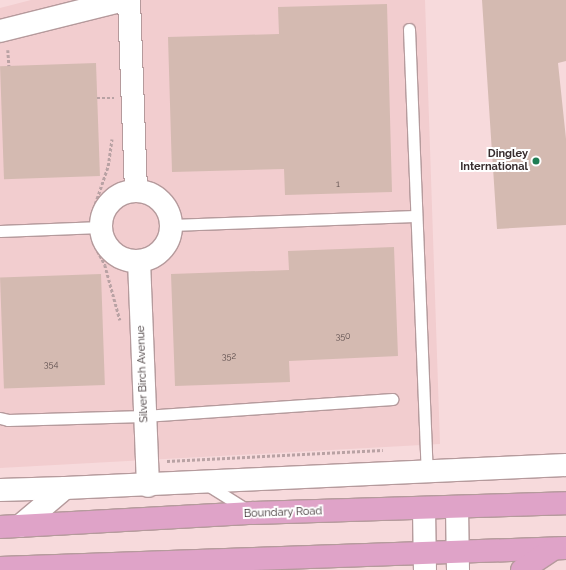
<!DOCTYPE html>
<style>
body{margin:0}
#map{position:relative;width:566px;height:570px;overflow:hidden;background:#f7dadc;font-family:Raleway,sans-serif}
div>[style]{position:absolute}
.built>*{inset:0;background:#f2cdcf}
.building>*{inset:0;background:#d4bab1;transform-origin:0 0}
.path>*{height:2.5px;margin-top:-1.25px;transform-origin:0;background:repeating-linear-gradient(90deg,#b9a2a4 0 3px,transparent 0 5px)}
.roads{filter:drop-shadow(1px 0 #b59a9c) drop-shadow(-1px 0 #b59a9c) drop-shadow(0 1px #b59a9c) drop-shadow(0 -1px #b59a9c)}
.service>*{height:11px;margin:-5.5px;padding:0 5.5px;transform-origin:5.5px;border-radius:5.5px;background:#fff}
.minor>*{height:22px;margin:-11px;padding:0 11px;transform-origin:11px;border-radius:11px;background:#fff}
.minor>.ring{margin:-11px;padding:0;box-sizing:content-box;background:none;border:22px solid #fff;border-radius:50%}
.primary>*{height:22px;margin:-11px;padding:0 11px;transform-origin:11px;border-radius:11px;background:#dfa3c8}
.dots>*{width:11px;height:11px;translate:-50% -50%;box-sizing:border-box;border:2px solid #fff;border-radius:50%}
span{translate:-50% -50%;white-space:nowrap;text-align:center;line-height:1.15;-webkit-text-stroke:4px #fff;paint-order:stroke}
.number-label{font-size:9px;color:#5f504f}
.number-label span{-webkit-text-stroke-width:0}
.poi-label{font-size:11px;color:#382d2e;font-weight:700}
.right{translate:-100% -50%;text-align:right}
.street-label{font-size:11px;color:#382d2e}
</style>
<div id="map">
<div class="built">
<i style="clip-path:polygon(31px 0,425px 0,440px 444px,0 468px,0 8px)"></i>
</div>
<div class="building">
<i style="clip-path:polygon(482px 0,566px 0,566px 61px,558px 63px,566px 139px,566px 225px,497px 229px)"></i>
<i style="clip-path:polygon(387px 4px,392px 192px,285px 195px,284px 169px,172px 172px,168px 37px,279px 34px,278px 7px)"></i>
<i style="left:96px;top:63px;width:113px;height:96px;rotate:88deg"></i>
<i style="clip-path:polygon(394px 247px,398px 356px,289px 361px,290px 382px,175px 386px,171px 274px,289px 270px,288px 251px)"></i>
<i style="left:101px;top:274px;width:111px;height:101px;rotate:88deg"></i>
</div>
<div class="path">
<i style="left:8px;top:50px;width:16px;rotate:86deg"></i>
<i style="left:97px;top:98px;width:17px"></i>
<i style="left:92px;top:213px;width:50px;rotate:-71.2deg"></i>
<i style="left:108px;top:166px;width:27px;rotate:-82deg"></i>
<i style="left:93px;top:242px;width:26px;rotate:62deg"></i>
<i style="left:105px;top:265px;width:57px;rotate:74.7deg"></i>
<i style="left:167px;top:461px;width:216px;rotate:-2.9deg"></i>
</div>
<div class="roads">
<div class="service">
<i style="left:409px;top:29px;width:443px;rotate:87.7deg"></i>
<i style="left:171px;top:225px;width:244px;rotate:-2.1deg"></i>
<i style="left:0;top:231px;width:101px;rotate:-2.3deg"></i>
<i style="left:0;top:418px;width:8px;rotate:14deg"></i>
<i style="left:8px;top:420px;width:136px;rotate:-1.7deg"></i>
<i style="left:144px;top:416px;width:249px;rotate:-3.9deg"></i>
<i style="left:206px;top:484px;width:51px;rotate:32.1deg"></i>
</div>
<div class="minor">
<i style="left:129px;top:0;width:191px;rotate:87.9deg"></i>
<i style="left:0;top:31px;width:128px;rotate:-14deg"></i>
<i class="ring" style="left:101px;top:191px;width:48px;height:48px"></i>
<i style="left:139px;top:261px;width:225px;rotate:87.7deg"></i>
<i style="left:0;top:490px;width:65px;rotate:-1.8deg"></i>
<i style="left:457px;top:507px;width:63px;rotate:89.1deg"></i>
<i style="left:424px;top:508px;width:62px;rotate:89.1deg"></i>
<i style="left:20px;top:526px;width:59px;rotate:-40.2deg"></i>
<i style="left:65px;top:488px;width:502px;rotate:-2.63deg"></i>
</div>
<div class="primary">
<i style="left:0;top:527px;width:253px;rotate:-3.2deg"></i>
<i style="left:253px;top:513px;width:313px;rotate:-1.8deg"></i>
<i style="left:0;top:568px;width:566px;rotate:-2.02deg"></i>
<i style="left:522px;top:570px;width:37px;rotate:-34deg"></i>
</div>
</div>
<div class="dots">
<i style="left:536px;top:161px;background:#1f7d53"></i>
</div>
<div class="number-label">
<span style="left:338px;top:184px">1</span>
<span style="left:343px;top:336px">350</span>
<span style="left:229px;top:356px">352</span>
<span style="left:51px;top:364px">354</span>
</div>
<div class="poi-label">
<span class="right" style="left:528px;top:161px">Dingley<br>International</span>
</div>
<div class="street-label">
<span style="left:143px;top:374px;rotate:-92deg">Silver Birch Avenue</span>
<span style="left:283px;top:513px;rotate:-2deg">Boundary Road</span>
</div>
</div>
